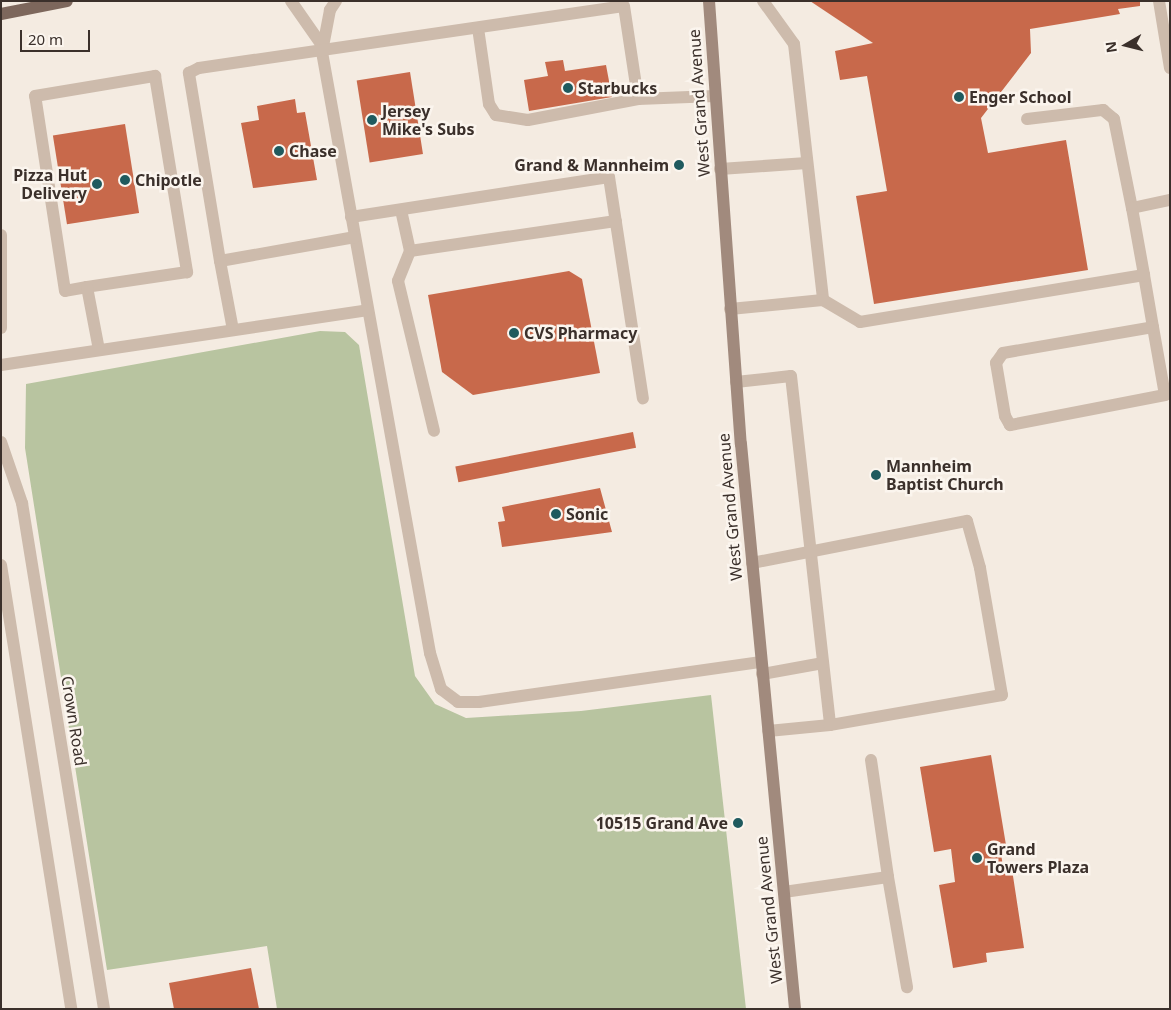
<!DOCTYPE html>
<style>
body{margin:0}
#map{position:relative;width:1171px;height:1010px;overflow:hidden;background:#f4ebe1;font-family:"Noto Sans",sans-serif}
div>[style]{position:absolute}
.green>*{inset:0;background:#b8c4a0}
.building>*{inset:0;background:#c8694b;transform-origin:0 0}
.service>*{height:12px;margin:-6px;padding:0 6px;transform-origin:6px;border-radius:6px;background:#cdbbac}
.minor>*{height:12px;margin:-6px;padding:0 6px;transform-origin:6px;border-radius:6px;background:#cdbbac}
.secondary>*{height:12px;margin:-6px;padding:0 6px;transform-origin:6px;border-radius:6px;background:#a18a7d}
.primary>*{height:12px;margin:-6px;padding:0 6px;transform-origin:6px;border-radius:6px;background:#7d675c}
.dots>*{width:14px;height:14px;translate:-50% -50%;box-sizing:border-box;border:2px solid #fbf5ee;border-radius:50%}
span{translate:-50% -50%;white-space:nowrap;text-align:center;line-height:1.15;-webkit-text-stroke:5px #fbf5ee;paint-order:stroke}
.poi-label{font-size:16px;color:#3b302b;font-weight:700}
.left{translate:0 -50%;text-align:left}
.right{translate:-100% -50%;text-align:right}
.street-label{font-size:16px;color:#3b302b}
.frame{position:absolute;inset:0;border:2px solid #3b302b;pointer-events:none}
.north{position:absolute;left:1101px;top:20px;width:50px;height:50px;-webkit-text-stroke:4px #fbf5ee;paint-order:stroke;rotate:262deg;font-size:14px;font-weight:700;line-height:20px;text-align:center;color:#3b302b}
.north::after{content:'';display:block;margin:auto;width:18px;height:22px;background:#3b302b;clip-path:polygon(50% 0,100% 100%,50% 72%,0 100%)}
.scale{position:absolute;left:20px;top:30px;width:70px;height:22px;box-sizing:border-box;border:2px solid #3b302b;border-top:0;padding-left:6px;font-size:15px;line-height:18px;white-space:nowrap;color:#3b302b;-webkit-text-stroke:4px #fbf5ee;paint-order:stroke}
</style>
<div id="map">
<div class="green">
<i style="clip-path:polygon(320px 331px,345px 332px,359px 345px,415px 676px,435px 704px,466px 718px,581px 711px,711px 695px,746px 1009px,277px 1009px,267px 946px,107px 970px,25px 448px,26px 384px)"></i>
</div>
<div class="building">
<i style="clip-path:polygon(810px 1px,1140px 1px,1140px 6px,1118px 9px,1120px 14px,1030px 29px,1031px 53px,981px 118px,988px 153px,1066px 140px,1088px 270px,874px 304px,856px 196px,887px 191px,867px 76px,840px 80px,835px 51px,873px 43px)"></i>
<i style="clip-path:polygon(563px 60px,565px 71px,606px 65px,612px 97px,529px 111px,524px 80px,548px 76px,545px 62px)"></i>
<i style="left:410px;top:72px;width:83px;height:54px;rotate:81deg"></i>
<i style="clip-path:polygon(295px 99px,297px 113px,305px 112px,317px 180px,253px 188px,241px 123px,259px 120px,257px 106px)"></i>
<i style="left:125px;top:124px;width:90px;height:73px;rotate:81deg"></i>
<i style="clip-path:polygon(569px 271px,582px 279px,600px 373px,473px 395px,442px 372px,428px 295px)"></i>
<i style="left:633px;top:432px;width:16px;height:181px;rotate:79deg"></i>
<i style="clip-path:polygon(600px 488px,612px 532px,502px 547px,498px 522px,505px 521px,502px 507px)"></i>
<i style="clip-path:polygon(991px 755px,1006px 845px,1000px 848px,1003px 866px,1011px 863px,1024px 948px,986px 953px,987px 962px,953px 968px,939px 885px,955px 882px,951px 849px,934px 852px,920px 767px)"></i>
<i style="clip-path:polygon(251px 968px,259px 1009px,174px 1009px,169px 983px)"></i>
</div>
<div class="service">
<i style="left:291px;top:1px;width:52px;rotate:55.1deg"></i>
<i style="left:336px;top:1px;width:11px;rotate:124deg"></i>
<i style="left:330px;top:10px;width:43px;rotate:100.8deg"></i>
<i style="left:322px;top:52px;width:611px;rotate:79.81deg"></i>
<i style="left:430px;top:653px;width:38px;rotate:73deg"></i>
<i style="left:441px;top:689px;width:21px;rotate:37deg"></i>
<i style="left:458px;top:702px;width:21px"></i>
<i style="left:479px;top:702px;width:285px;rotate:-8.1deg"></i>
<i style="left:763px;top:1px;width:53px;rotate:54.2deg"></i>
<i style="left:794px;top:44px;width:258px;rotate:83.5deg"></i>
<i style="left:478px;top:28px;width:77px;rotate:81.8deg"></i>
<i style="left:489px;top:104px;width:13px;rotate:58deg"></i>
<i style="left:496px;top:115px;width:32px;rotate:9deg"></i>
<i style="left:528px;top:120px;width:112px;rotate:-10.8deg"></i>
<i style="left:1027px;top:119px;width:77px;rotate:-6.8deg"></i>
<i style="left:1103px;top:110px;width:14px;rotate:39deg"></i>
<i style="left:1114px;top:119px;width:91px;rotate:78.6deg"></i>
<i style="left:1132px;top:208px;width:39px;rotate:-12deg"></i>
<i style="left:720px;top:169px;width:87px;rotate:-3.9deg"></i>
<i style="left:1132px;top:208px;width:68px;rotate:79.8deg"></i>
<i style="left:1144px;top:275px;width:53px;rotate:80.2deg"></i>
<i style="left:1153px;top:327px;width:69px;rotate:80deg"></i>
<i style="left:1165px;top:395px;width:158px;rotate:169deg"></i>
<i style="left:1010px;top:425px;width:10px;rotate:-119deg"></i>
<i style="left:1005px;top:416px;width:54px;rotate:-99.6deg"></i>
<i style="left:996px;top:363px;width:12px;rotate:-55deg"></i>
<i style="left:1003px;top:353px;width:152px;rotate:-9.8deg"></i>
<i style="left:401px;top:210px;width:42px;rotate:77.6deg"></i>
<i style="left:410px;top:251px;width:208px;rotate:-8.3deg"></i>
<i style="left:351px;top:217px;width:261px;rotate:-8.8deg"></i>
<i style="left:609px;top:177px;width:224px;rotate:81.3deg"></i>
<i style="left:355px;top:237px;width:137px;rotate:169.9deg"></i>
<i style="left:220px;top:261px;width:191px;rotate:-99.4deg"></i>
<i style="left:189px;top:73px;width:11px;rotate:-27deg"></i>
<i style="left:199px;top:68px;width:429px;rotate:-8.3deg"></i>
<i style="left:624px;top:6px;width:94px;rotate:81.4deg"></i>
<i style="left:638px;top:99px;width:77px;rotate:-2.2deg"></i>
<i style="left:410px;top:251px;width:32px;rotate:112deg"></i>
<i style="left:398px;top:281px;width:154px;rotate:76.5deg"></i>
<i style="left:220px;top:261px;width:70px;rotate:79.3deg"></i>
<i style="left:87px;top:287px;width:22px;rotate:170deg"></i>
<i style="left:65px;top:291px;width:197px;rotate:-98.7deg"></i>
<i style="left:35px;top:96px;width:122px;rotate:-9.5deg"></i>
<i style="left:155px;top:76px;width:199px;rotate:80.7deg"></i>
<i style="left:187px;top:272px;width:101px;rotate:171.5deg"></i>
<i style="left:87px;top:287px;width:64px;rotate:79.2deg"></i>
<i style="left:730px;top:309px;width:93px;rotate:-5.5deg"></i>
<i style="left:823px;top:300px;width:43px;rotate:30.7deg"></i>
<i style="left:860px;top:322px;width:288px;rotate:-9.4deg"></i>
<i style="left:1px;top:365px;width:371px;rotate:-8.5deg"></i>
<i style="left:736px;top:382px;width:55px;rotate:-6.2deg"></i>
<i style="left:791px;top:376px;width:351px;rotate:83.6deg"></i>
<i style="left:830px;top:725px;width:62px;rotate:174.5deg"></i>
<i style="left:752px;top:563px;width:219px;rotate:-11.1deg"></i>
<i style="left:967px;top:521px;width:49px;rotate:74.5deg"></i>
<i style="left:980px;top:568px;width:129px;rotate:80.2deg"></i>
<i style="left:1002px;top:695px;width:175px;rotate:170.1deg"></i>
<i style="left:762px;top:674px;width:62px;rotate:-10.2deg"></i>
<i style="left:871px;top:760px;width:118px;rotate:81.7deg"></i>
<i style="left:784px;top:892px;width:105px;rotate:-8.2deg"></i>
<i style="left:888px;top:877px;width:112px;rotate:80.2deg"></i>
</div>
<div class="minor">
<i style="left:1159px;top:1px;width:68px;rotate:80.7deg"></i>
<i style="left:1px;top:235px;width:93px;rotate:90deg"></i>
<i style="left:1px;top:442px;width:65px;rotate:71deg"></i>
<i style="left:22px;top:503px;width:513px;rotate:80.79deg"></i>
<i style="left:1px;top:565px;width:449px;rotate:81deg"></i>
</div>
<div class="secondary">
<i style="left:709px;top:1px;width:444px;rotate:85.9deg"></i>
<i style="left:741px;top:444px;width:568px;rotate:84.54deg"></i>
</div>
<div class="primary">
<i style="left:1px;top:14px;width:67px;rotate:-11.1deg"></i>
</div>
<div class="dots">
<i style="left:568px;top:88px;background:#1f5a5e"></i>
<i style="left:959px;top:97px;background:#1f5a5e"></i>
<i style="left:372px;top:120px;background:#1f5a5e"></i>
<i style="left:279px;top:151px;background:#1f5a5e"></i>
<i style="left:679px;top:165px;background:#1f5a5e"></i>
<i style="left:125px;top:180px;background:#1f5a5e"></i>
<i style="left:97px;top:184px;background:#1f5a5e"></i>
<i style="left:514px;top:333px;background:#1f5a5e"></i>
<i style="left:876px;top:475px;background:#1f5a5e"></i>
<i style="left:556px;top:514px;background:#1f5a5e"></i>
<i style="left:738px;top:823px;background:#1f5a5e"></i>
<i style="left:977px;top:858px;background:#1f5a5e"></i>
</div>
<div class="poi-label">
<span class="left" style="left:578px;top:88px">Starbucks</span>
<span class="left" style="left:969px;top:97px">Enger School</span>
<span class="left" style="left:382px;top:120px">Jersey<br>Mike's Subs</span>
<span class="left" style="left:289px;top:151px">Chase</span>
<span class="right" style="left:669px;top:165px">Grand &amp; Mannheim</span>
<span class="right" style="left:87px;top:184px">Pizza Hut<br>Delivery</span>
<span class="left" style="left:135px;top:180px">Chipotle</span>
<span class="left" style="left:524px;top:333px">CVS Pharmacy</span>
<span class="left" style="left:886px;top:475px">Mannheim<br>Baptist Church</span>
<span class="left" style="left:566px;top:514px">Sonic</span>
<span class="right" style="left:728px;top:823px">10515 Grand Ave</span>
<span class="left" style="left:987px;top:858px">Grand<br>Towers Plaza</span>
</div>
<div class="street-label">
<span style="left:699px;top:103px;rotate:-94deg">West Grand Avenue</span>
<span style="left:730px;top:507px;rotate:-95deg">West Grand Avenue</span>
<span style="left:74px;top:721px;rotate:81deg">Crown Road</span>
<span style="left:769px;top:910px;rotate:-96deg">West Grand Avenue</span>
</div>
<div class="frame"></div>
<div class="north">N</div>
<div class="scale">20 m</div>
</div>
